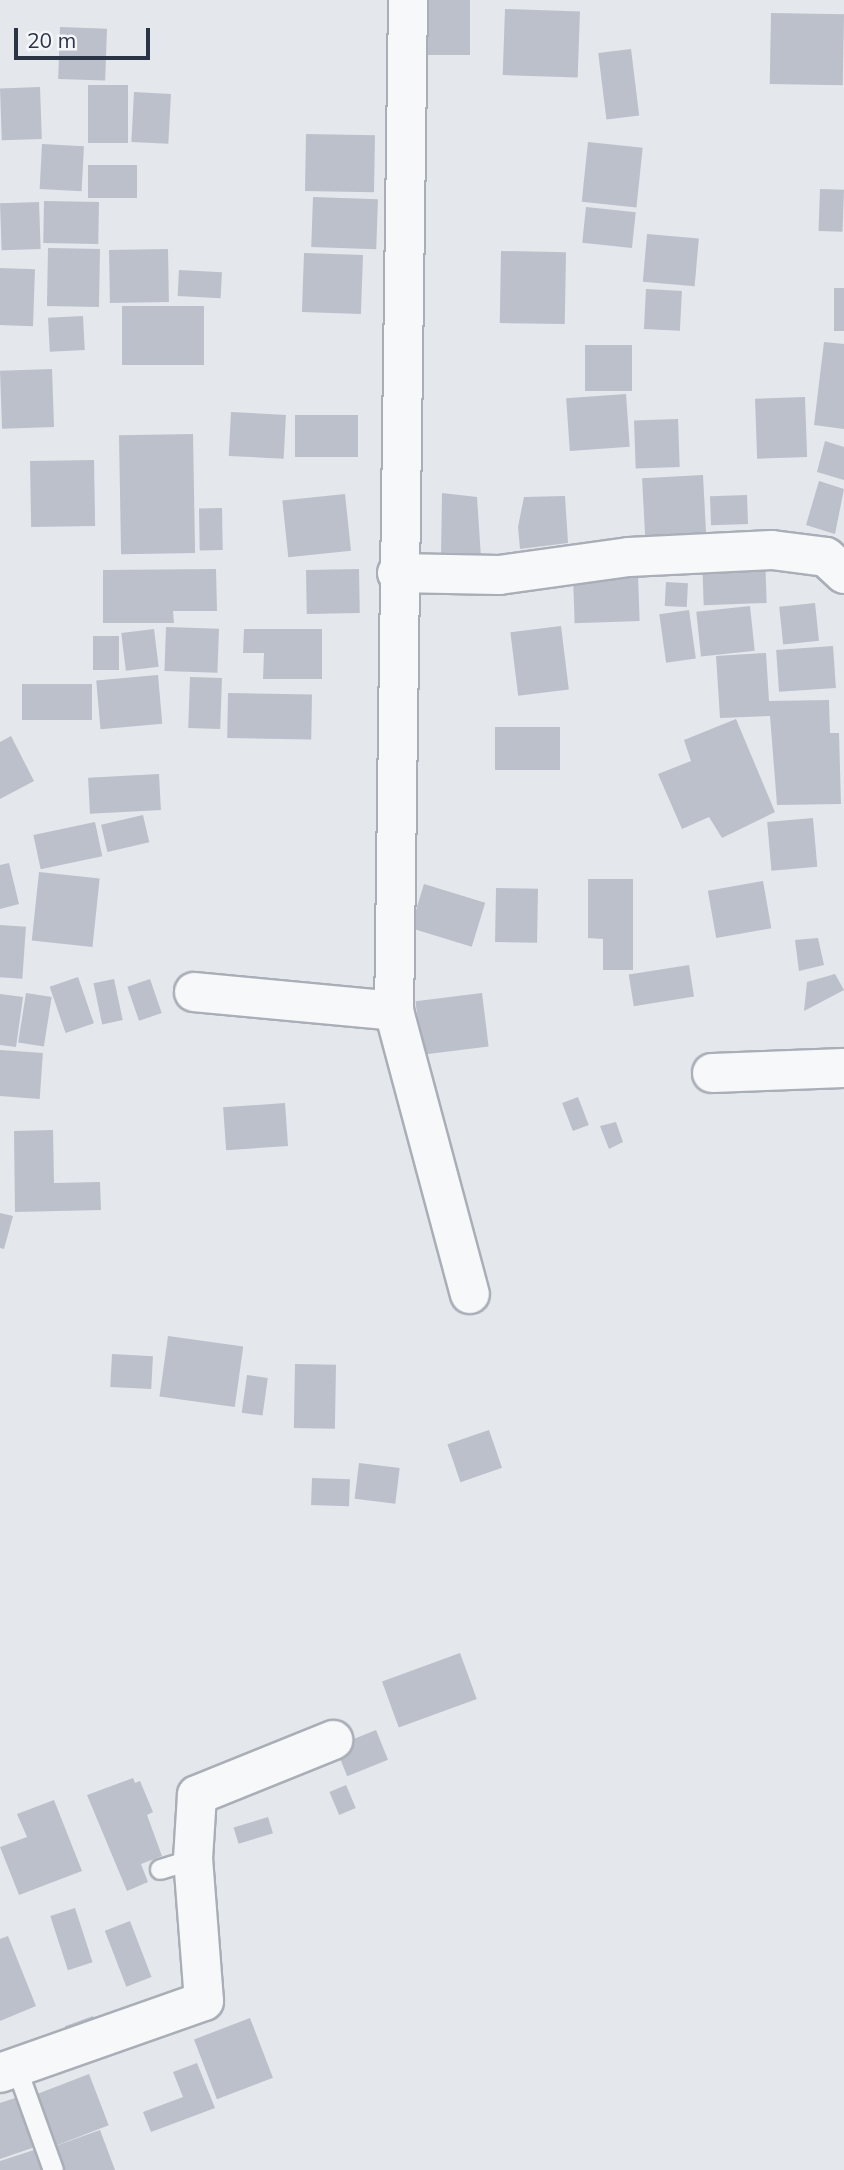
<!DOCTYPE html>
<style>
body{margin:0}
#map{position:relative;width:844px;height:2170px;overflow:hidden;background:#e4e7ec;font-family:Mulish,sans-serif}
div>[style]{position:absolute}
.building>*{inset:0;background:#bbc0ca;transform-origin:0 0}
.roads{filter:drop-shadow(2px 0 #a9aeb7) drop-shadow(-2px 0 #a9aeb7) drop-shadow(0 2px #a9aeb7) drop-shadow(0 -2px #a9aeb7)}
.lane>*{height:19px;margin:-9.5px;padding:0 9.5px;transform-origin:9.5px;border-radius:9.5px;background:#f7f8fa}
.street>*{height:38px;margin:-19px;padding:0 19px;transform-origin:19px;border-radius:19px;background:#f7f8fa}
span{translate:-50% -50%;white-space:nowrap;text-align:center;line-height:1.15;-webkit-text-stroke:6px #f4f6f9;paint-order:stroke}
.scale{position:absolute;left:14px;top:28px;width:136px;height:32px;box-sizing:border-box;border:4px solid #2b3445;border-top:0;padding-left:9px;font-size:21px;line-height:24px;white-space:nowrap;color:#2b3445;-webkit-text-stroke:5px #f4f6f9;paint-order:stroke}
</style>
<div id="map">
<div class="building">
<i style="left:414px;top:0;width:56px;height:55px"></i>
<i style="left:505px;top:9px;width:75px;height:66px;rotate:2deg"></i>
<i style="left:771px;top:13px;width:73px;height:71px;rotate:1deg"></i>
<i style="left:60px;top:27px;width:47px;height:52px;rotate:2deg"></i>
<i style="left:631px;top:49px;width:67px;height:33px;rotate:83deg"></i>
<i style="left:88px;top:85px;width:40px;height:58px"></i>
<i style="left:40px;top:87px;width:52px;height:40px;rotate:88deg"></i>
<i style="left:134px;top:92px;width:37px;height:50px;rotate:3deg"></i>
<i style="left:306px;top:134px;width:69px;height:57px;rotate:1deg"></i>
<i style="left:588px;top:142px;width:55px;height:60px;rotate:6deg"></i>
<i style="left:42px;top:144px;width:42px;height:45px;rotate:3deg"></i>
<i style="left:88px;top:165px;width:49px;height:33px"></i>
<i style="left:820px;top:189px;width:24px;height:42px;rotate:2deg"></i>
<i style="left:313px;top:197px;width:65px;height:50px;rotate:2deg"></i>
<i style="left:44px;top:201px;width:55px;height:42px;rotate:1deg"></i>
<i style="left:39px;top:202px;width:47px;height:39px;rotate:88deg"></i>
<i style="left:586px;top:207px;width:50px;height:36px;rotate:6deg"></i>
<i style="left:647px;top:234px;width:52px;height:48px;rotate:5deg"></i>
<i style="left:48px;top:248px;width:52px;height:58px;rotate:1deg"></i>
<i style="left:168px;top:249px;width:53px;height:59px;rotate:89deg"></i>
<i style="left:501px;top:251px;width:65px;height:72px;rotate:1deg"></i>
<i style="left:304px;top:253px;width:59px;height:59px;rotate:2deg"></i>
<i style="left:0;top:268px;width:35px;height:57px;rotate:2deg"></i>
<i style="left:179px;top:270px;width:43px;height:26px;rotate:3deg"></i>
<i style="left:834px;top:288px;width:10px;height:43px"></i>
<i style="left:646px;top:289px;width:36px;height:40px;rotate:3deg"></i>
<i style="left:122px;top:306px;width:82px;height:59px"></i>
<i style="left:83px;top:316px;width:34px;height:35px;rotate:87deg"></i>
<i style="clip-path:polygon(824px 342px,844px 344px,844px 429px,814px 425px)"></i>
<i style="left:585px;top:345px;width:47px;height:46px"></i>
<i style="left:52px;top:369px;width:58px;height:52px;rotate:88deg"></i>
<i style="left:626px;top:394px;width:53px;height:60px;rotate:86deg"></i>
<i style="left:805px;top:397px;width:60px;height:50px;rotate:88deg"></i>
<i style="left:231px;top:412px;width:55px;height:44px;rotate:3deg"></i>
<i style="left:295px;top:415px;width:63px;height:42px"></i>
<i style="left:678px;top:419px;width:48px;height:44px;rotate:88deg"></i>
<i style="left:193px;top:434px;width:119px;height:74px;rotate:89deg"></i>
<i style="clip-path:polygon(825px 441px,844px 447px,844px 480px,817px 472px)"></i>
<i style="left:94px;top:460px;width:66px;height:64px;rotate:89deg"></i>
<i style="left:703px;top:475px;width:61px;height:61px;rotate:87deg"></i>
<i style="clip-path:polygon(819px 481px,844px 489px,835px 534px,806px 525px)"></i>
<i style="clip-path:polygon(442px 493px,477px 497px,481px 558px,441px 558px)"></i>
<i style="left:345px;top:494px;width:57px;height:63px;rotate:84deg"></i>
<i style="left:747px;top:495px;width:29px;height:37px;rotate:88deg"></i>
<i style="clip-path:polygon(565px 496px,568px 543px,520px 549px,518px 527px,524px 497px)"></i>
<i style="left:222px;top:508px;width:42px;height:23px;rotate:89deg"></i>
<i style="left:765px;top:555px;width:48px;height:63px;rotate:88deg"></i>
<i style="clip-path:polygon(216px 569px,217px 611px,173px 611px,174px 623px,103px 623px,103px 570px)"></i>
<i style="left:359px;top:569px;width:44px;height:53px;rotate:89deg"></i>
<i style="left:638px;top:575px;width:46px;height:65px;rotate:88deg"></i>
<i style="left:666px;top:582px;width:22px;height:24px;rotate:3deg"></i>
<i style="left:815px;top:603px;width:38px;height:36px;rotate:84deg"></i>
<i style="left:750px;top:606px;width:45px;height:54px;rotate:84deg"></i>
<i style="left:689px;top:610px;width:49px;height:30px;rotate:82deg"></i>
<i style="left:561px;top:626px;width:64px;height:51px;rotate:83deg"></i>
<i style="left:166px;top:627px;width:53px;height:44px;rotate:2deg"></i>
<i style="left:154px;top:629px;width:38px;height:33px;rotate:83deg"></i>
<i style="clip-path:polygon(244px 629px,322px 629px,322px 679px,263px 679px,264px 653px,243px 653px)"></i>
<i style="left:93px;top:636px;width:26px;height:34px"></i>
<i style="left:833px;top:646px;width:42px;height:57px;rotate:86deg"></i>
<i style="clip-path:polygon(766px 653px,769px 701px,829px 700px,830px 733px,839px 733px,841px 804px,777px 805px,770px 716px,720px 718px,716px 656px)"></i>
<i style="left:158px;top:675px;width:49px;height:62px;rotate:85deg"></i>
<i style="left:190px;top:677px;width:32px;height:51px;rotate:2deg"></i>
<i style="left:92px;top:684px;width:36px;height:70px;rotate:90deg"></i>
<i style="left:228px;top:693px;width:84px;height:45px;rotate:1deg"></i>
<i style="clip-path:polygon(736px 719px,775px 812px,722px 838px,709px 817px,682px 829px,658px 774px,691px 761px,684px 740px)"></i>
<i style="left:560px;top:727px;width:43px;height:65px;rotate:90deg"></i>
<i style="clip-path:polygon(11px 736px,34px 781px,0 799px,0 742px)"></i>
<i style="left:159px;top:774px;width:36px;height:71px;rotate:87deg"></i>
<i style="left:143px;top:815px;width:28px;height:43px;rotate:77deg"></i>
<i style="left:813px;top:818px;width:49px;height:46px;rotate:85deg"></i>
<i style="left:95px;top:822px;width:35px;height:63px;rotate:78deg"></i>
<i style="clip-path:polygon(9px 863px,19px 904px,0 909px,0 865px)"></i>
<i style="left:39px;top:872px;width:61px;height:69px;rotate:6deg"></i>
<i style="clip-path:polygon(588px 879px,633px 879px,633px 970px,603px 970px,603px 939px,588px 938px)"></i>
<i style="left:763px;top:881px;width:48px;height:56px;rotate:80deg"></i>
<i style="left:424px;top:884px;width:64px;height:46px;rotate:17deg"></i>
<i style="left:496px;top:888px;width:42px;height:54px;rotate:1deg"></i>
<i style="left:0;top:925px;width:26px;height:52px;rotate:4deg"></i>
<i style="clip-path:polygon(818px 938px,824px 965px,799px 971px,795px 940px)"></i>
<i style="left:689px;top:965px;width:32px;height:61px;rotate:81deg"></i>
<i style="clip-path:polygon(835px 974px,844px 990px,804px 1011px,807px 982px)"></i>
<i style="left:78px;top:977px;width:49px;height:30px;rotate:71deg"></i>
<i style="left:114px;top:979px;width:42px;height:21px;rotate:78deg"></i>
<i style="left:150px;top:979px;width:36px;height:24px;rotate:71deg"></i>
<i style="left:26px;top:993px;width:26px;height:50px;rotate:9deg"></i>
<i style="left:482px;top:993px;width:54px;height:67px;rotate:83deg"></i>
<i style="clip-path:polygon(0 994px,23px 997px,16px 1047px,0 1045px)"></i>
<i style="left:0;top:1050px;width:43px;height:46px;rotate:4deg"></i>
<i style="left:578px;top:1097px;width:30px;height:17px;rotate:69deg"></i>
<i style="left:285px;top:1103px;width:43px;height:62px;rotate:86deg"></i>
<i style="clip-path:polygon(616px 1122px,623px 1142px,609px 1149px,600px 1126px)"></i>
<i style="clip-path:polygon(53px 1130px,54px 1183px,100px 1182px,101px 1210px,15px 1212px,14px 1131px)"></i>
<i style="clip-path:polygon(0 1213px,13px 1216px,4px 1249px,0 1248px)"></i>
<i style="left:168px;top:1336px;width:76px;height:61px;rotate:8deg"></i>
<i style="left:112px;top:1354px;width:41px;height:33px;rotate:3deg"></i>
<i style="left:295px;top:1364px;width:41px;height:64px;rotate:1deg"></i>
<i style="left:247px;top:1375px;width:21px;height:38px;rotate:8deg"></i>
<i style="left:489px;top:1430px;width:40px;height:44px;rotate:71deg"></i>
<i style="left:359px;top:1463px;width:41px;height:36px;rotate:7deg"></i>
<i style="left:312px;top:1478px;width:38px;height:27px;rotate:2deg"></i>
<i style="left:460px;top:1653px;width:49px;height:83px;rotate:70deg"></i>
<i style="left:376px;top:1730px;width:32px;height:44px;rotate:68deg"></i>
<i style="clip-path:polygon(133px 1778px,135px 1783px,140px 1781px,153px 1812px,147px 1815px,162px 1856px,141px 1864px,148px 1882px,127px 1891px,87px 1795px)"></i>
<i style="left:346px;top:1785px;width:25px;height:18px;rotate:67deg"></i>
<i style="clip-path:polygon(54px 1800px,82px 1871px,19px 1895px,0 1847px,27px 1837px,17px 1814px)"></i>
<i style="left:268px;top:1817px;width:17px;height:36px;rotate:73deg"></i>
<i style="left:75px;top:1908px;width:57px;height:26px;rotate:72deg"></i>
<i style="left:130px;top:1921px;width:60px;height:27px;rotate:69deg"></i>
<i style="clip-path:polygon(8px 1936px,36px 2006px,0 2021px,0 1939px)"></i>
<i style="left:93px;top:2016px;width:15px;height:30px;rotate:70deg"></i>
<i style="left:250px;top:2018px;width:64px;height:60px;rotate:69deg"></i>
<i style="clip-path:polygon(197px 2063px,215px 2108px,151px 2132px,143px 2112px,183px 2097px,173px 2072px)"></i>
<i style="left:89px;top:2074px;width:55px;height:59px;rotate:69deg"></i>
<i style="clip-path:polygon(18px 2097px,35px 2147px,0 2159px,0 2103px)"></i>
<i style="clip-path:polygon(100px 2130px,115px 2170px,55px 2170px,47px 2149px)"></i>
<i style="clip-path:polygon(37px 2149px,44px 2170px,0 2170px,0 2161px)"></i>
</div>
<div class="roads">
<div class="lane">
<i style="left:160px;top:1869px;width:34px;rotate:-17deg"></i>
<i style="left:16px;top:2067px;width:109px;rotate:70.2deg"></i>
</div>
<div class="street">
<i style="left:408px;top:0;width:1011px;rotate:90.79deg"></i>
<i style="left:394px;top:1011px;width:293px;rotate:75deg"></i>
<i style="left:397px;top:573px;width:102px;rotate:1.1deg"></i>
<i style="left:499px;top:575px;width:131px;rotate:-7.9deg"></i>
<i style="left:629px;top:557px;width:143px;rotate:-2.8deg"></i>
<i style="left:772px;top:550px;width:54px;rotate:7.4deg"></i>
<i style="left:826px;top:557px;width:25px;rotate:43deg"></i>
<i style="left:194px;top:992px;width:201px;rotate:5.4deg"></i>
<i style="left:712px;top:1073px;width:132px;rotate:-2.2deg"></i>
<i style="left:0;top:2073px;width:216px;rotate:-19.4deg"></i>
<i style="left:204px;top:2001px;width:142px;rotate:-94.4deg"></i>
<i style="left:193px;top:1859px;width:64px;rotate:-86.4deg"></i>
<i style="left:197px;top:1795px;width:147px;rotate:-22deg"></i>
</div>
</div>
<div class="scale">20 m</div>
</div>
